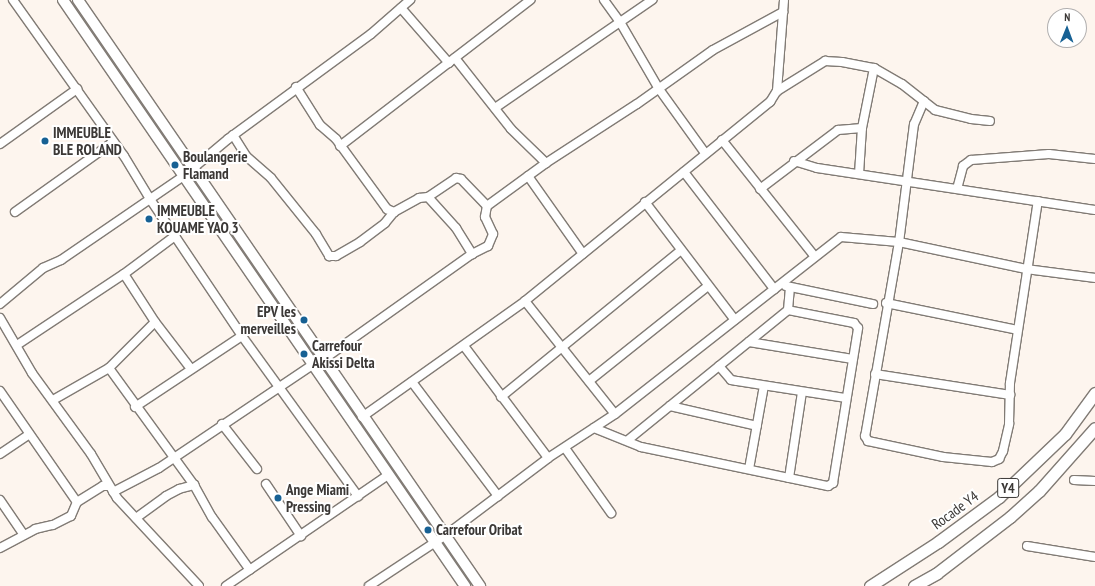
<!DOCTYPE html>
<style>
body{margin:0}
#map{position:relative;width:1095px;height:586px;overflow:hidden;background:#fdf5ee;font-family:"PT Sans Narrow",sans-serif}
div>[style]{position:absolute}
.roads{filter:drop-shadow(1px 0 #817b75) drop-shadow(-1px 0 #817b75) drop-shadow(0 1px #817b75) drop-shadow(0 -1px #817b75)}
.minor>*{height:8px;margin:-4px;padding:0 4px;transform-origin:4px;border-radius:4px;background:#fff}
.major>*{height:10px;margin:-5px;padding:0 5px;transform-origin:5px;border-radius:5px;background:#fff}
.highway>*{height:11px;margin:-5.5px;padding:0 5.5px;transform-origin:5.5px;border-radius:5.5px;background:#fff}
.dots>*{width:11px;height:11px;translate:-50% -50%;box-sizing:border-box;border:2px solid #fff;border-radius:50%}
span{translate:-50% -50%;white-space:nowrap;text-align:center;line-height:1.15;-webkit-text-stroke:4px #fff;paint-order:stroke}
.shield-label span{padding:1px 3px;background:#fff;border:1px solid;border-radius:3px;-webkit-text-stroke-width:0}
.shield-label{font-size:14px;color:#3b3836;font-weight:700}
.poi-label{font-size:15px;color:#3b3836;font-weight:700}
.left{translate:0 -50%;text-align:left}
.right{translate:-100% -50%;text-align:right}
.street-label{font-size:15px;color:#3b3836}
.north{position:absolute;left:1047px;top:8px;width:40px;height:40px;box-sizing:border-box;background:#fff;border:1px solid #b1afaf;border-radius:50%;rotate:1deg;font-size:11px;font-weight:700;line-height:16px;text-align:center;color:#3b3836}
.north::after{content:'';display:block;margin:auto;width:14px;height:18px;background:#176194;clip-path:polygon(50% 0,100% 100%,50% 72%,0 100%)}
</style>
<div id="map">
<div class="roads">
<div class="minor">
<i style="left:13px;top:0;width:191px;rotate:54.6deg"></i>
<i style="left:124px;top:156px;width:50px;rotate:58.8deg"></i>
<i style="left:150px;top:199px;width:165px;rotate:56.1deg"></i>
<i style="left:242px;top:336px;width:198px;rotate:54.1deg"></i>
<i style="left:604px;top:0;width:27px;rotate:54deg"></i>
<i style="left:620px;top:22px;width:78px;rotate:59.8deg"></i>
<i style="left:659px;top:89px;width:79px;rotate:54.3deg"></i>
<i style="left:401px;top:8px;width:73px;rotate:48.9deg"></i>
<i style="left:455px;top:58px;width:90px;rotate:51.7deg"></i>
<i style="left:511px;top:129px;width:49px;rotate:44.2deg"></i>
<i style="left:296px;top:87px;width:45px;rotate:57.7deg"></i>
<i style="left:320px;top:125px;width:21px;rotate:41deg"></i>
<i style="left:336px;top:139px;width:87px;rotate:53.9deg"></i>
<i style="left:387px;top:209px;width:8px;rotate:23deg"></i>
<i style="left:394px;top:212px;width:29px;rotate:-29deg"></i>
<i style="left:419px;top:198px;width:9px;rotate:-6deg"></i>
<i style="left:428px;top:197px;width:42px;rotate:47.9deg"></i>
<i style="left:456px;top:228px;width:31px;rotate:58deg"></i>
<i style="left:777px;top:91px;width:57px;rotate:-32deg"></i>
<i style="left:825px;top:61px;width:17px;rotate:3deg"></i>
<i style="left:842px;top:62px;width:33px;rotate:11deg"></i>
<i style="left:874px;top:68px;width:32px;rotate:30deg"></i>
<i style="left:902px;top:84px;width:42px;rotate:38.2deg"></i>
<i style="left:935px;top:110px;width:37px;rotate:14deg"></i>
<i style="left:971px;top:119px;width:19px;rotate:6deg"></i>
<i style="left:924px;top:101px;width:25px;rotate:113deg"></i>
<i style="left:914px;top:124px;width:119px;rotate:97.2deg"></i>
<i style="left:899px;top:242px;width:197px;rotate:99.9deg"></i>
<i style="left:865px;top:436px;width:6px;rotate:59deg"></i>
<i style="left:868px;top:441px;width:77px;rotate:12deg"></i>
<i style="left:943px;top:457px;width:49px;rotate:5.8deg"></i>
<i style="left:992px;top:462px;width:8px;rotate:-23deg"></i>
<i style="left:999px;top:459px;width:9px;rotate:-63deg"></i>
<i style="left:1003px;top:451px;width:28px;rotate:-77deg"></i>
<i style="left:1009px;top:424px;width:41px;rotate:-88.6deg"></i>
<i style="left:1010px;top:383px;width:184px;rotate:-81.3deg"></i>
<i style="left:495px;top:108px;width:191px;rotate:-34.5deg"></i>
<i style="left:233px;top:135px;width:25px;rotate:58deg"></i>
<i style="left:246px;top:156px;width:33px;rotate:41deg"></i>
<i style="left:271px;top:178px;width:72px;rotate:51.2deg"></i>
<i style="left:316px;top:234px;width:26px;rotate:59deg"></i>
<i style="left:329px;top:256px;width:7px"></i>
<i style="left:336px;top:256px;width:28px;rotate:-30deg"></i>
<i style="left:360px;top:242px;width:31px;rotate:-37deg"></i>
<i style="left:385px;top:223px;width:14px;rotate:-51deg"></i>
<i style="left:722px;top:140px;width:149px;rotate:51.5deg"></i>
<i style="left:0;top:144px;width:95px;rotate:-35.5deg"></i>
<i style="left:340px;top:146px;width:240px;rotate:-37.5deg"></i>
<i style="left:794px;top:161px;width:24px;rotate:17deg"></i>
<i style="left:817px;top:168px;width:281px;rotate:8.6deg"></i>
<i style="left:684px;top:172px;width:148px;rotate:52.4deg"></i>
<i style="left:859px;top:174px;width:46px;rotate:-86.3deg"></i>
<i style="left:862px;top:128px;width:61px;rotate:-78.7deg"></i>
<i style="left:528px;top:176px;width:95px;rotate:54.8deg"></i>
<i style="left:760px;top:189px;width:98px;rotate:-37.1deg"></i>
<i style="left:838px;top:130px;width:24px;rotate:-5deg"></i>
<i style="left:957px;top:189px;width:24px;rotate:-75deg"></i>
<i style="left:963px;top:166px;width:10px;rotate:-37deg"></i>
<i style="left:971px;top:160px;width:78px;rotate:-4.4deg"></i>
<i style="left:1049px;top:154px;width:46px;rotate:6.2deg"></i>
<i style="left:428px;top:197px;width:34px;rotate:-34deg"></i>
<i style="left:456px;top:178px;width:5px;rotate:11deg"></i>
<i style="left:461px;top:179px;width:37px;rotate:46deg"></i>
<i style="left:645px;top:202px;width:148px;rotate:52.7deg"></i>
<i style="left:15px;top:212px;width:120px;rotate:-35.5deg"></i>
<i style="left:124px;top:274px;width:57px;rotate:57.1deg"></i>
<i style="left:155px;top:322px;width:59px;rotate:52.5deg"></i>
<i style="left:786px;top:286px;width:89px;rotate:11.7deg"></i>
<i style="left:525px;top:301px;width:144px;rotate:51.5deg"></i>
<i style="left:886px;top:303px;width:134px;rotate:11.6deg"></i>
<i style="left:0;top:304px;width:56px;rotate:-39.9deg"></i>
<i style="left:43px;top:268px;width:20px;rotate:-24deg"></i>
<i style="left:61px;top:260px;width:150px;rotate:-34.4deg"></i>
<i style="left:185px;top:175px;width:56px;rotate:-39.9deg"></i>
<i style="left:228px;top:139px;width:177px;rotate:-36.3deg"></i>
<i style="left:371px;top:34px;width:52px;rotate:-41.1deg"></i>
<i style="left:0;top:318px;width:64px;rotate:59.8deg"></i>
<i style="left:32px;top:373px;width:100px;rotate:53.9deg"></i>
<i style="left:91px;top:454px;width:51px;rotate:59.4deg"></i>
<i style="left:117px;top:498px;width:120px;rotate:47deg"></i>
<i style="left:749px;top:342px;width:105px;rotate:9.3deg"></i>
<i style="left:17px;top:345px;width:128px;rotate:-33.6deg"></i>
<i style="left:124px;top:274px;width:64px;rotate:-36.7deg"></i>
<i style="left:464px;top:346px;width:140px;rotate:53.1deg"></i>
<i style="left:324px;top:359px;width:181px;rotate:-35.4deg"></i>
<i style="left:472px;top:254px;width:18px;rotate:-27deg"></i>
<i style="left:488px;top:246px;width:13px;rotate:-67deg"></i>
<i style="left:493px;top:234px;width:19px;rotate:-115deg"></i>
<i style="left:485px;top:217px;width:11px;rotate:-80deg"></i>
<i style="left:487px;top:206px;width:73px;rotate:-36.1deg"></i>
<i style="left:546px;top:163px;width:108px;rotate:-33deg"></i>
<i style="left:637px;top:104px;width:93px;rotate:-35.4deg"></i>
<i style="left:713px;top:50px;width:80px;rotate:-28.5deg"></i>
<i style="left:719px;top:366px;width:18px;rotate:49deg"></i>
<i style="left:731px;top:380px;width:6px;rotate:9deg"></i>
<i style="left:737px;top:381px;width:109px;rotate:8.9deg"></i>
<i style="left:109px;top:368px;width:145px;rotate:54deg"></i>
<i style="left:875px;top:374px;width:137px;rotate:8.8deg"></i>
<i style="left:589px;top:381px;width:152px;rotate:-38.6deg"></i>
<i style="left:412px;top:382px;width:143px;rotate:53deg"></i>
<i style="left:0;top:391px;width:135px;rotate:55.3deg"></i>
<i style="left:77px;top:502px;width:31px;rotate:-32deg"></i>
<i style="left:103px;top:486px;width:6px"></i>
<i style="left:501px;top:397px;width:231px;rotate:-39.2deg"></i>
<i style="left:53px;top:400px;width:64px;rotate:-29.7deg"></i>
<i style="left:109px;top:368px;width:65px;rotate:-45deg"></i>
<i style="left:670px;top:406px;width:89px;rotate:12.9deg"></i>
<i style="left:135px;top:407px;width:128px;rotate:-33.6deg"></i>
<i style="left:362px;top:417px;width:200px;rotate:-35.4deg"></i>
<i style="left:525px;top:301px;width:316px;rotate:-39.1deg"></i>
<i style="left:770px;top:102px;width:13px;rotate:-58deg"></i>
<i style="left:777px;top:91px;width:91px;rotate:-85.6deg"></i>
<i style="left:222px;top:424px;width:57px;rotate:52.1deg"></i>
<i style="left:594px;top:428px;width:51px;rotate:22deg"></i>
<i style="left:641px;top:447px;width:191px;rotate:11.8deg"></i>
<i style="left:828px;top:486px;width:6px;rotate:-31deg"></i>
<i style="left:833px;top:483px;width:157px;rotate:-80.8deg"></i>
<i style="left:858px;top:328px;width:6px;rotate:-129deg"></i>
<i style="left:854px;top:323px;width:67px;rotate:-168.9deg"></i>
<i style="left:628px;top:440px;width:206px;rotate:-39.1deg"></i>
<i style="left:788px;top:310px;width:23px;rotate:-85deg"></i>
<i style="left:565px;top:448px;width:80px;rotate:54.7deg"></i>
<i style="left:0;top:454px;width:34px;rotate:-34deg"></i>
<i style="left:749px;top:469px;width:84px;rotate:-79.8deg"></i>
<i style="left:789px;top:478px;width:87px;rotate:-81.4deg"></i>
<i style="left:1074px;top:480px;width:21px;rotate:3deg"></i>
<i style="left:266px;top:484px;width:63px;rotate:56.1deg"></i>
<i style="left:113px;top:492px;width:52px;rotate:-27.6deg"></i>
<i style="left:159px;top:468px;width:184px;rotate:-33.9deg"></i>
<i style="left:0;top:500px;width:42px;rotate:55.6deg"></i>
<i style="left:136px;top:518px;width:37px;rotate:-36deg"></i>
<i style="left:166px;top:496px;width:15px;rotate:-28deg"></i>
<i style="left:179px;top:489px;width:16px;rotate:-15deg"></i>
<i style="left:194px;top:485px;width:37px;rotate:61deg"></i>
<i style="left:212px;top:517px;width:65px;rotate:54.4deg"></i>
<i style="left:1027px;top:546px;width:69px;rotate:9.2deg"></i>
<i style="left:0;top:548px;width:40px;rotate:-28deg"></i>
<i style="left:35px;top:529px;width:18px;rotate:-13deg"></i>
<i style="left:53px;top:525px;width:20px;rotate:-27deg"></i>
<i style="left:71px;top:516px;width:15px;rotate:-67deg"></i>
<i style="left:226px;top:586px;width:196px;rotate:-34.4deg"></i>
<i style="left:369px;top:586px;width:92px;rotate:-33.5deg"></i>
<i style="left:446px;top:535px;width:128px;rotate:-37deg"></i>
<i style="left:548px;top:458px;width:80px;rotate:-33.3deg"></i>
<i style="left:615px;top:414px;width:287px;rotate:-38.1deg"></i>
<i style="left:841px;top:237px;width:58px;rotate:4.9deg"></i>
<i style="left:899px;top:242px;width:130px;rotate:12deg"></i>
<i style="left:1026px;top:269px;width:70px;rotate:7.4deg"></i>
</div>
<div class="major">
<i style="left:63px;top:0;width:711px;rotate:55.55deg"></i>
<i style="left:78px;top:0;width:711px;rotate:55.55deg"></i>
</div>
<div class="highway">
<i style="left:870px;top:586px;width:81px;rotate:-32.9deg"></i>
<i style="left:938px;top:542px;width:76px;rotate:-36.4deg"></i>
<i style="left:999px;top:497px;width:91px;rotate:-43.7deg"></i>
<i style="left:1065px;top:434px;width:51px;rotate:-53.8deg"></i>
<i style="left:914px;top:586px;width:26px;rotate:-29deg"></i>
<i style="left:937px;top:573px;width:92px;rotate:-37.5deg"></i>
<i style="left:1010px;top:517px;width:39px;rotate:-42deg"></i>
<i style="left:1039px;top:491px;width:84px;rotate:-48.4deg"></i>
</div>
</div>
<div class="dots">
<i style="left:45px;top:141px;background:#176194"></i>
<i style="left:175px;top:165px;background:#176194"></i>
<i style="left:149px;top:219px;background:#176194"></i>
<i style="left:304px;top:320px;background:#176194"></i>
<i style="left:304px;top:354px;background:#176194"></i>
<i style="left:278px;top:498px;background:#176194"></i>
<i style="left:428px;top:530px;background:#176194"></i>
</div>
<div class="shield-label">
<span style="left:1008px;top:488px">Y4</span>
</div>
<div class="poi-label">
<span class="left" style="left:53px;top:141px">IMMEUBLE<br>BLE ROLAND</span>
<span class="left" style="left:183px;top:165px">Boulangerie<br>Flamand</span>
<span class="left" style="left:157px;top:219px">IMMEUBLE<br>KOUAME YAO 3</span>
<span class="right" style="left:296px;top:320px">EPV les<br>merveilles</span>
<span class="left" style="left:312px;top:354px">Carrefour<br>Akissi Delta</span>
<span class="left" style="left:286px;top:498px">Ange Miami<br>Pressing</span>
<span class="left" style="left:436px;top:530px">Carrefour Oribat</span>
</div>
<div class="street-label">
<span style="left:955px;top:510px;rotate:-36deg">Rocade Y4</span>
</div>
<div class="north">N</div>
</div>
